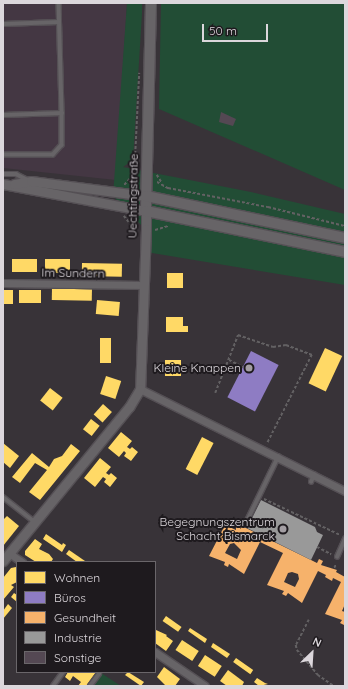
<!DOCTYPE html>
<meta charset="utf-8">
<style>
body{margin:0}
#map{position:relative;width:348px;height:689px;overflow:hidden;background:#383338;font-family:Quicksand,sans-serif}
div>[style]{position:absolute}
.built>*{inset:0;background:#443743}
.green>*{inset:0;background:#224d35}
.homes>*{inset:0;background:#ffd966;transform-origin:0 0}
.offices>*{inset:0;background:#8e7cc3;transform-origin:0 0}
.health>*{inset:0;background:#f6b26b}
.industry>*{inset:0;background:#999}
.building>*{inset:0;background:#544853}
.path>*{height:1.5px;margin-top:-0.75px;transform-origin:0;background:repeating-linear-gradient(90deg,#636163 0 3px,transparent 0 5px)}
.roads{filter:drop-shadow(1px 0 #555055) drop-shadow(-1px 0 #555055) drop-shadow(0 1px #555055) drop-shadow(0 -1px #555055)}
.service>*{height:3.5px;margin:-1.75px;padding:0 1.75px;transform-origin:1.75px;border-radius:1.75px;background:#676467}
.minor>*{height:7px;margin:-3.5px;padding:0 3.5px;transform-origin:3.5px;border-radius:3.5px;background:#676467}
.tertiary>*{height:9px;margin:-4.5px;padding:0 4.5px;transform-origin:4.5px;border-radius:4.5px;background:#676467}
.secondary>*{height:10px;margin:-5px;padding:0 5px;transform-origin:5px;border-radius:5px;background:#676467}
.dots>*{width:11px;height:11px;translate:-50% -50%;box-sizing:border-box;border:2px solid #1e1a1e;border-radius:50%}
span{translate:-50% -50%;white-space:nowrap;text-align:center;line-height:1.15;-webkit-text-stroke:4px #1e1a1e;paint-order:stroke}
.street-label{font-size:12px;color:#dcd7dc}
.poi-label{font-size:12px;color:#dcd7dc}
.right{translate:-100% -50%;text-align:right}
.frame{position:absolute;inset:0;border:4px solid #dcd7dc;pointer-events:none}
.legend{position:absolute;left:16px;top:561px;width:140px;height:112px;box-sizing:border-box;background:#1e1a1e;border:1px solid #6a666a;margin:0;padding:5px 7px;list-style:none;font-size:12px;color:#dcd7dc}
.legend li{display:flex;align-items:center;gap:8px;height:20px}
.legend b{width:20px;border:1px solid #6a666a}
.north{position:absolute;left:292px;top:633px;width:40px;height:40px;-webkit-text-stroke:3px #1e1a1e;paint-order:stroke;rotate:25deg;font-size:11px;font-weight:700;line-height:16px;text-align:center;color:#dcd7dc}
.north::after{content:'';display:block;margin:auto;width:14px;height:18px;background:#dcd7dc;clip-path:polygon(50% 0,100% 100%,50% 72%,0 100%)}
.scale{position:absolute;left:202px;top:24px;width:66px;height:18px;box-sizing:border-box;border:2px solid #dcd7dc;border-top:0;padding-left:5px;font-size:12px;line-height:14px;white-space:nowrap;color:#dcd7dc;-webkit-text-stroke:3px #1e1a1e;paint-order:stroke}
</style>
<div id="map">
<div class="built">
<i style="clip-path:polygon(3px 3px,127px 3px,116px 180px,3px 168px)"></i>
</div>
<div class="green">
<i style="clip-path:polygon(127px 3px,142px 3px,142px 13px,133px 160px,123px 167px,251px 192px,345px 214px,345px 285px,146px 252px,144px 228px,113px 196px)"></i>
<i style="clip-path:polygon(161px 3px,345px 3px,345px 190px,159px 109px)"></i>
<i style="clip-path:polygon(101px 673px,121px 686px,92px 686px)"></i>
</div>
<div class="homes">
<i style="left:12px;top:259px;width:25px;height:13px"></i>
<i style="left:45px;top:259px;width:25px;height:14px"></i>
<i style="left:82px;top:263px;width:40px;height:13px;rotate:1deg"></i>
<i style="left:167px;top:273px;width:16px;height:15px"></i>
<i style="left:52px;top:287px;width:40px;height:13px;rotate:1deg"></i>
<i style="left:3px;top:290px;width:10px;height:14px"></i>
<i style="left:41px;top:290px;width:13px;height:22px;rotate:90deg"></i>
<i style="left:97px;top:300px;width:23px;height:14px;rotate:5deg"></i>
<i style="clip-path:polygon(166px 317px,183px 317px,183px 326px,188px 326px,188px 332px,166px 332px)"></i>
<i style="left:100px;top:338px;width:11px;height:25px"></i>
<i style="left:325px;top:348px;width:19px;height:39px;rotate:25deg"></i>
<i style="left:165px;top:360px;width:16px;height:16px"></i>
<i style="left:106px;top:376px;width:16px;height:19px;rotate:18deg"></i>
<i style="left:50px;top:388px;width:16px;height:16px;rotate:38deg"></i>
<i style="left:103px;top:404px;width:12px;height:14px;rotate:42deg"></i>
<i style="left:91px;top:419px;width:11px;height:13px;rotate:38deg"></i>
<i style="clip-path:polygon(121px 432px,132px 441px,127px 447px,130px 449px,132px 447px,138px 452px,131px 461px,124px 456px,126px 453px,124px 451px,119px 457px,108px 448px)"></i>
<i style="left:202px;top:437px;width:13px;height:36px;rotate:27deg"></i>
<i style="clip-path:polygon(3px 443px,19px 456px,10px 468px,3px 462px)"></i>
<i style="clip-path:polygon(71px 444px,80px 451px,40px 500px,29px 492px,47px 470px,35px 463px,20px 483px,12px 477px,32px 453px,49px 467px,54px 459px,62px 456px)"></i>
<i style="clip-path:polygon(100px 458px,111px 467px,106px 473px,109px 475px,111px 473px,117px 478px,110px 487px,104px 482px,106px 479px,103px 477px,95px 487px,84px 478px)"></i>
<i style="clip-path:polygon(7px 516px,19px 526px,3px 546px,3px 520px)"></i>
<i style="clip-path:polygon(46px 534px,62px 545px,63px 543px,66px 545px,62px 552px,43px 539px)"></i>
<i style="clip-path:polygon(35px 539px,42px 544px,39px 549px,49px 554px,53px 559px,51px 562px,36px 562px,25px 555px,25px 551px)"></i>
<i style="clip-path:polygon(69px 550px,85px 561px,84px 562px,77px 562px,66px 554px)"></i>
<i style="clip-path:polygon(16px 567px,17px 582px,11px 585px,14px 587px,3px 600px,3px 578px,11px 568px)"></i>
<i style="clip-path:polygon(14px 593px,17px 595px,17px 602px,11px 597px)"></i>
<i style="clip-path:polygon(8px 604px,12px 608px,3px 619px,3px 611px)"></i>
<i style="left:166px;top:616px;width:19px;height:6px;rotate:35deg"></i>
<i style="clip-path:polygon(190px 628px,207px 639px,205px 643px,188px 631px)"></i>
<i style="clip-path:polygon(156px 630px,167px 635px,166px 636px,173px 641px,166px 651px,155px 643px)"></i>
<i style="left:182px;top:640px;width:20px;height:12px;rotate:33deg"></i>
<i style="clip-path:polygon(213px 643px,230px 654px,227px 658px,211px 647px)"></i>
<i style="left:205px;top:655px;width:20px;height:13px;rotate:33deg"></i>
<i style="left:236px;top:658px;width:21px;height:5px;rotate:35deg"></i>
<i style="clip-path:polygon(164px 667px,180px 679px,175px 686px,166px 686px,157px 677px)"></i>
<i style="clip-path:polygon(228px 670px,244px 682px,242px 686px,227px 686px,220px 681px)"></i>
<i style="clip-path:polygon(68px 672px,96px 672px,86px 686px,78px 686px,81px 682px,73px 676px,70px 681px,65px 677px)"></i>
<i style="clip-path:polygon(128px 672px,144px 682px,141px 686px,125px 675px)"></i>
<i style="clip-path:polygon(257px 678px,265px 683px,268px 684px,259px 686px,254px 682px)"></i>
</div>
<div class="offices">
<i style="left:251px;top:351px;width:31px;height:52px;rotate:27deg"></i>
</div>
<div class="health">
<i style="clip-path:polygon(evenodd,240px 522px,242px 526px,311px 560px,317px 563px,319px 559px,323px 561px,321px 565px,337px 570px,336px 572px,345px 577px,345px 604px,342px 611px,345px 612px,344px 625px,340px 623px,342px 620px,325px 614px,341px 582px,333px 578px,332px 581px,325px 577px,326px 575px,318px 571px,302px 603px,288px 593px,286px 596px,282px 594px,284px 591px,267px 585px,283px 553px,260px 542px,244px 574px,229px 564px,228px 567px,224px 565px,225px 562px,209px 556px,225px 525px,236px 530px,236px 523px,240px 522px,234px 543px,241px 550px,237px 559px,225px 553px,230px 544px,234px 543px,240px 522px,292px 572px,298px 574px,299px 579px,295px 587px,284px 582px,288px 573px,292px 572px)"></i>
</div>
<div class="industry">
<i style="clip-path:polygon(261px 500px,315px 527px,317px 532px,323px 535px,311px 560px,247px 528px)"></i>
</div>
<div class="building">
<i style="clip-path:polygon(221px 112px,236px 119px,233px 126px,219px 122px)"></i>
</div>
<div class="path">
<i style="left:134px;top:174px;width:101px;rotate:-87.2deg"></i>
<i style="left:157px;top:175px;width:9px;rotate:58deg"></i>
<i style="left:157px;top:182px;width:13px;rotate:29deg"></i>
<i style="left:168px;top:188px;width:102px;rotate:10.8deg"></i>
<i style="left:268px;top:207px;width:79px;rotate:13.9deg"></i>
<i style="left:124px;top:185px;width:15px;rotate:-48deg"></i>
<i style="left:134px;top:174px;width:4px;rotate:27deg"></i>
<i style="left:124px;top:216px;width:13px;rotate:51deg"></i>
<i style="left:132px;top:226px;width:6px;rotate:9deg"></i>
<i style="left:155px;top:230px;width:14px;rotate:-17deg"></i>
<i style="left:229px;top:360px;width:16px;rotate:27deg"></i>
<i style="left:215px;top:393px;width:62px;rotate:-68.4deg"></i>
<i style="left:238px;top:335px;width:37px;rotate:19deg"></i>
<i style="left:273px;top:347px;width:13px;rotate:-9deg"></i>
<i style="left:286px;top:345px;width:28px;rotate:21deg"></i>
<i style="left:312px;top:355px;width:100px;rotate:116.8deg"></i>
<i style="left:264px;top:499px;width:84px;rotate:25.3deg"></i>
<i style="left:317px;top:547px;width:16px;rotate:27deg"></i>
<i style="left:334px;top:568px;width:4px;rotate:-63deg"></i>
<i style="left:309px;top:620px;width:28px;rotate:117deg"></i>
<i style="left:296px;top:645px;width:5px;rotate:79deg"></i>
<i style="left:297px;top:650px;width:33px;rotate:50deg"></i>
<i style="left:318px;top:675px;width:19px;rotate:35deg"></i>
</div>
<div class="roads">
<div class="service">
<i style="left:59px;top:3px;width:110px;rotate:88.4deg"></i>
<i style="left:3px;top:24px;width:56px;rotate:-2deg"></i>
<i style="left:3px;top:115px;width:59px;rotate:-1.9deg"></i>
<i style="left:62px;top:113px;width:32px;rotate:90deg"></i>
<i style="left:62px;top:145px;width:13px;rotate:132deg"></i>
<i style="left:53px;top:155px;width:50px;rotate:180deg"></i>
<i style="left:3px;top:174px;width:13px"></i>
<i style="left:16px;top:174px;width:13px;rotate:27deg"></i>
<i style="left:311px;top:482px;width:8px;rotate:-67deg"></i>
<i style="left:3px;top:497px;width:39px;rotate:38deg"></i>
<i style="left:245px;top:525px;width:76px;rotate:-64.1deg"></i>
<i style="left:337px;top:557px;width:20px;rotate:-66deg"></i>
<i style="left:53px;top:686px;width:17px;rotate:-54deg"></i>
<i style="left:90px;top:686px;width:15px;rotate:-53deg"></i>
</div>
<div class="minor">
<i style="left:3px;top:283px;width:140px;rotate:0.8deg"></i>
<i style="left:140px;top:389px;width:229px;rotate:26.5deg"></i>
<i style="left:9px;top:553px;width:16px;rotate:35deg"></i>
<i style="left:155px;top:652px;width:60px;rotate:34.2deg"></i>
</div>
<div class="tertiary">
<i style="left:3px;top:184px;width:146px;rotate:10.7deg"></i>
<i style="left:146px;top:211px;width:18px;rotate:90deg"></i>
<i style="left:146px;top:229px;width:160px;rotate:92.1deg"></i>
<i style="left:140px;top:389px;width:21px;rotate:121deg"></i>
<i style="left:129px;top:407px;width:199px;rotate:129.3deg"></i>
<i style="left:14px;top:184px;width:17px;rotate:-10deg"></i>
<i style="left:31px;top:181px;width:116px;rotate:7.4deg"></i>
</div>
<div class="secondary">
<i style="left:151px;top:3px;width:208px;rotate:91.4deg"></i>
<i style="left:146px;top:211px;width:203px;rotate:11.6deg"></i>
<i style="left:146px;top:196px;width:203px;rotate:11.9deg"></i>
</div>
</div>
<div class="dots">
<i style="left:249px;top:368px;background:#a39ea3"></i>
<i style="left:283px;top:529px;background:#a39ea3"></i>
</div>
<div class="street-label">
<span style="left:133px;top:196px;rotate:-89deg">Uechtingstraße</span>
<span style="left:73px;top:273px;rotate:1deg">Im Sundern</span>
</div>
<div class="poi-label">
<span class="right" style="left:241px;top:368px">Kleine Knappen</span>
<span class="right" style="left:275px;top:529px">Begegnungszentrum<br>Schacht Bismarck</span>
</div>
<div class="frame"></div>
<ul class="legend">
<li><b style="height:11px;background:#ffd966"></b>Wohnen</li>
<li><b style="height:11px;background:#8e7cc3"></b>Büros</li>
<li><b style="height:11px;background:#f6b26b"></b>Gesundheit</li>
<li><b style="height:11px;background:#999"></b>Industrie</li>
<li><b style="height:11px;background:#544853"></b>Sonstige</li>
</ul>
<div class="north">N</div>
<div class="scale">50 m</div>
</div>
